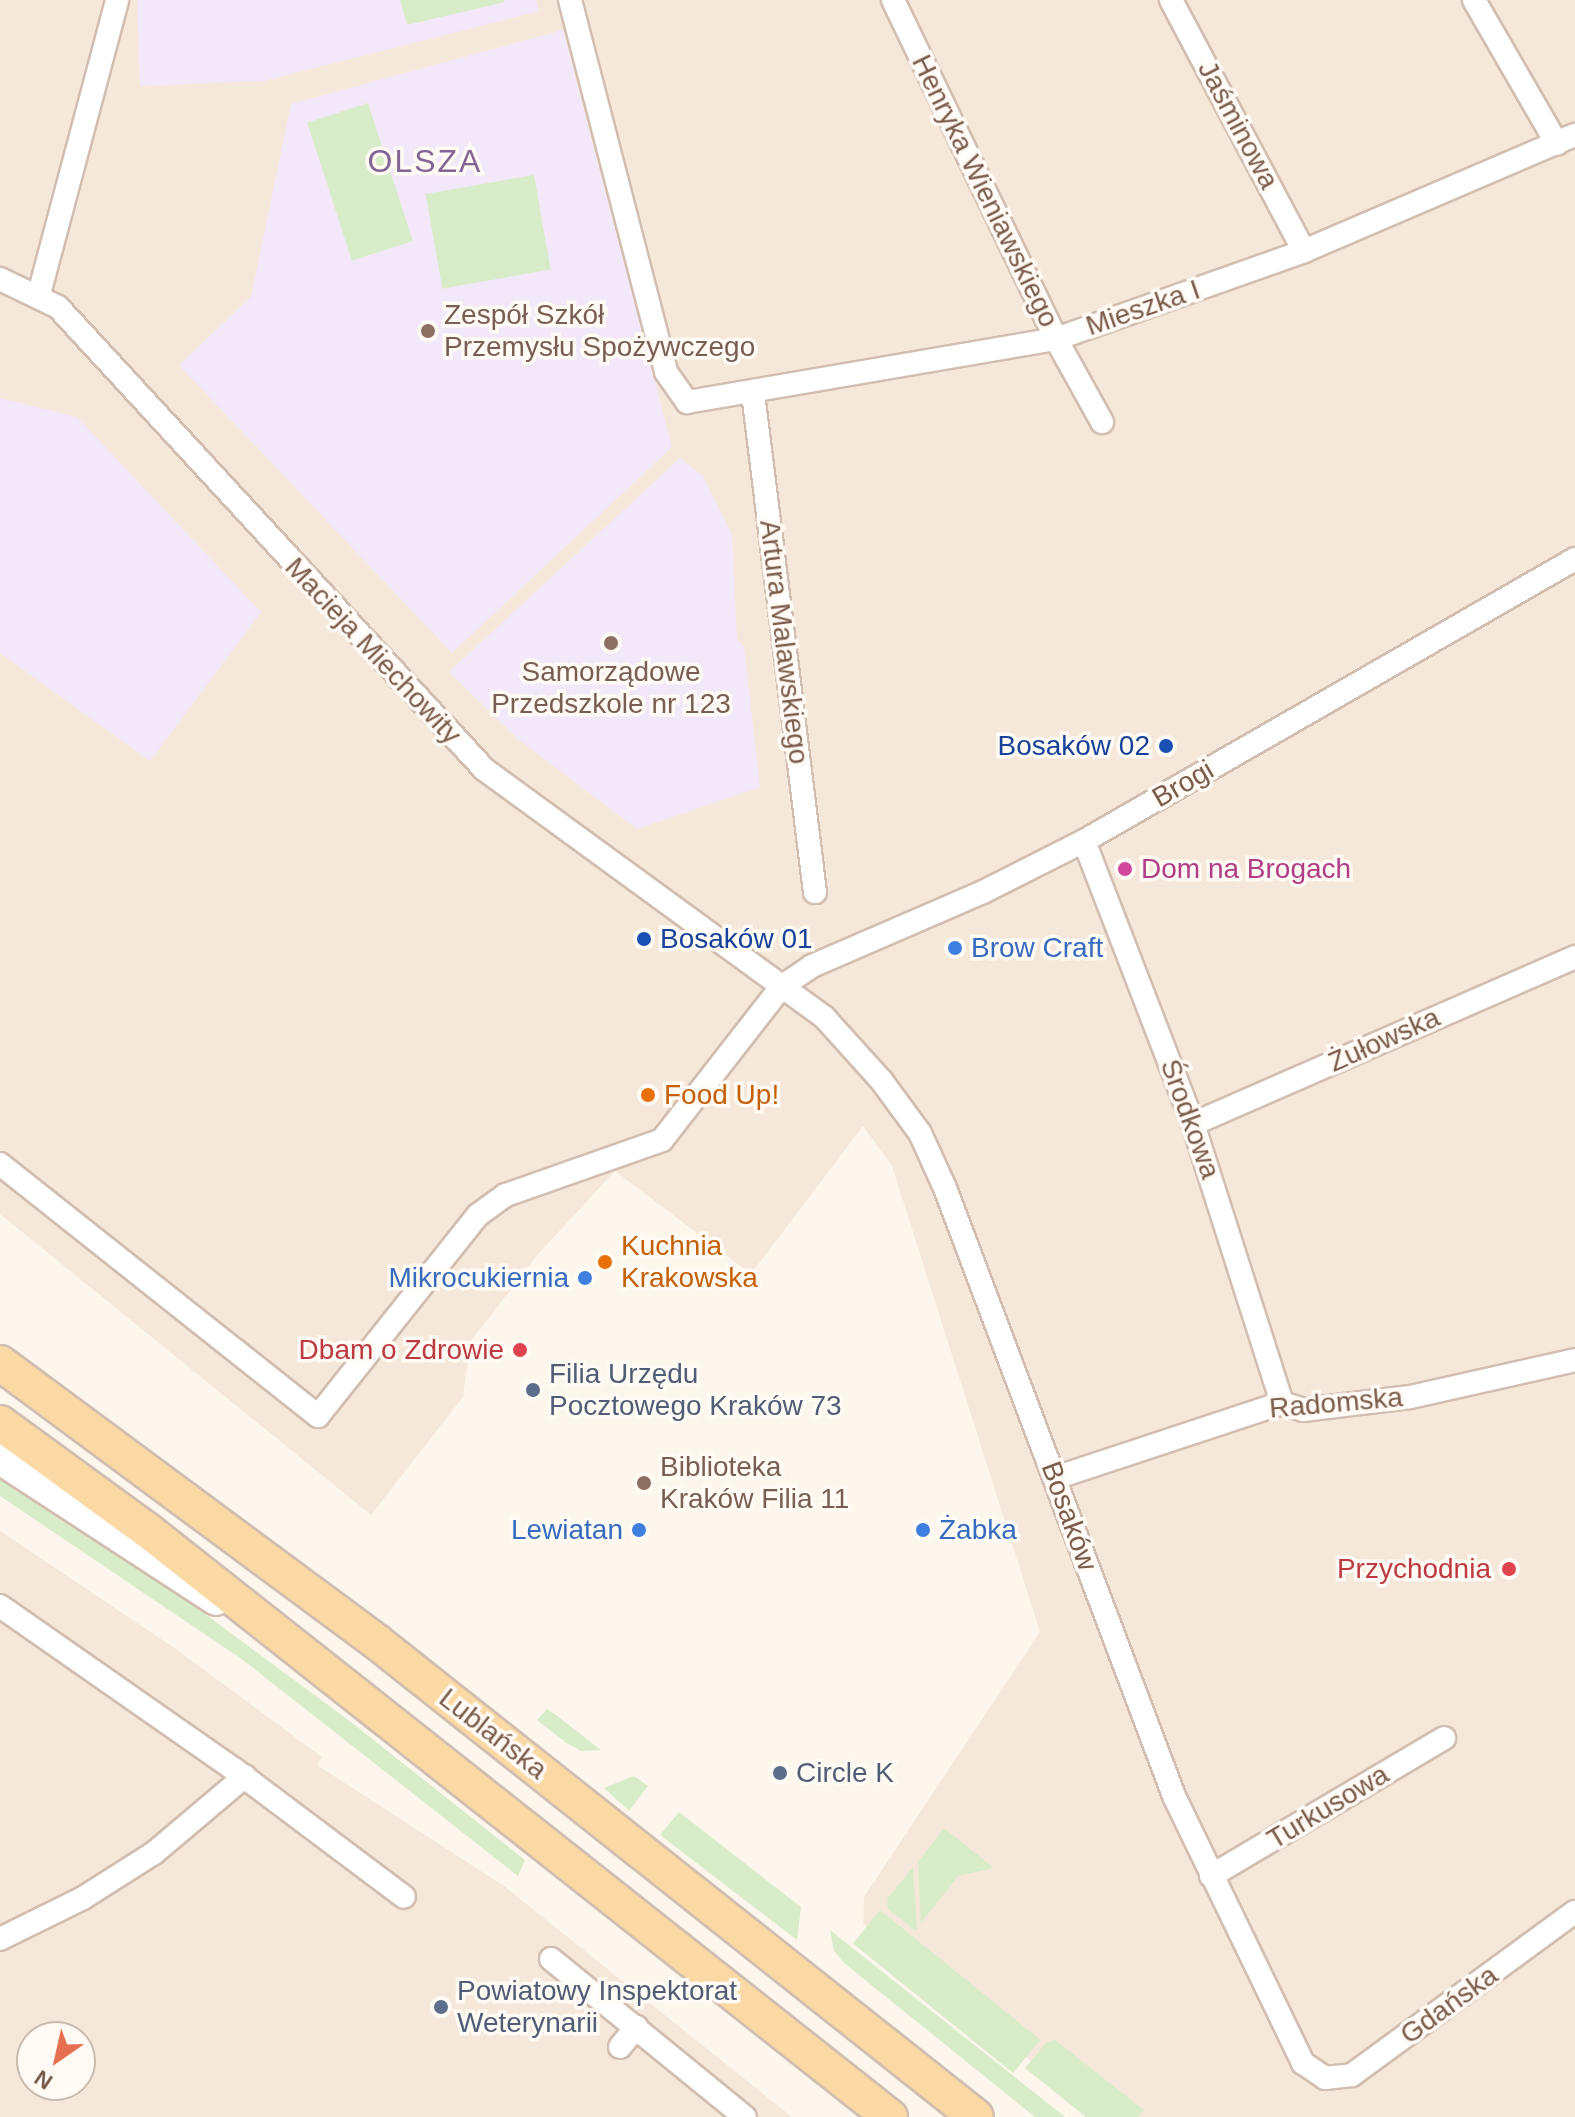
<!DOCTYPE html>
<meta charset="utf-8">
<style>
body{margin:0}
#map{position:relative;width:1575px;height:2117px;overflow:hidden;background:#fdf6ec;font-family:Helvetica,sans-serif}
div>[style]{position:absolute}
.residential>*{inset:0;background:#f5e8da}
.education>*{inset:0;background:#f3e8fa}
.green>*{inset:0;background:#d8ecc9;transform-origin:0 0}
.roads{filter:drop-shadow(2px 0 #d1beb0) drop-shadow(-2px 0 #d1beb0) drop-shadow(0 2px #d1beb0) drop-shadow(0 -2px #d1beb0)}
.minor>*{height:22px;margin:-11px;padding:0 11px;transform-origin:11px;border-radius:11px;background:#fff}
.secondary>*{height:30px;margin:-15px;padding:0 15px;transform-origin:15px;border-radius:15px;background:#fff}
.primary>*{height:34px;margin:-17px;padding:0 17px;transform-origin:17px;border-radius:17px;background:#fbd9a5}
.dots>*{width:22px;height:22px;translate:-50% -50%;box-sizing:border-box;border:4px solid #fffaf3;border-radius:50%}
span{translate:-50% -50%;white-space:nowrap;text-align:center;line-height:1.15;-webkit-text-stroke:7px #fffaf3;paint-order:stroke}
.street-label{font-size:28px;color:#7a5c4d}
.education-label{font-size:28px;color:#785e54}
.left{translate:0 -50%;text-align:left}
.transit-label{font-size:28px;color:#164399}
.right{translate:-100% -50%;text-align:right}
.hotel-label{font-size:28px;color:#b23c85}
.shop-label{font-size:28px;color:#366cbe}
.food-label{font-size:28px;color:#c56008}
.health-label{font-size:28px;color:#be3a42}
.service-label{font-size:28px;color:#4e5e75}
.quarter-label{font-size:32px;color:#846695;letter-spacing:2px}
.north{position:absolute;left:16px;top:2021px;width:80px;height:80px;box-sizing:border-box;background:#fffaf3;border:2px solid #cabbb1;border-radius:50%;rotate:214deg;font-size:22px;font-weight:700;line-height:32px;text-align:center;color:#7a5c4d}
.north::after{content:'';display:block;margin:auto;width:28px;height:36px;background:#e76f51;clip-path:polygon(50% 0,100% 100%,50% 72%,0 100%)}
</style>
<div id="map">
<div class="residential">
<i style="clip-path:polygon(0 0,1575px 0,1575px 2117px,1099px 2117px,863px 1923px,864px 1897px,1040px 1632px,892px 1166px,863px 1126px,751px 1274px,615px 1171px,539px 1253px,470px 1342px,463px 1397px,371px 1515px,0 1214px)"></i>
<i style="clip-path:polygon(evenodd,0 1531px,173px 1647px,322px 1757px,317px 1765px,504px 1886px,792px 2117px,0 2117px,0 1531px,32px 2037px,80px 2037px,80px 2085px,32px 2085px,32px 2037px)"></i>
</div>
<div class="education">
<i style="clip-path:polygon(137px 0,536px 0,539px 11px,264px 81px,140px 86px)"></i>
<i style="clip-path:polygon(563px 30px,672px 447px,452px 653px,179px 365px,251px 297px,291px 104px)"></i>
<i style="clip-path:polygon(0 398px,77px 417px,261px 612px,150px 761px,0 653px)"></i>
<i style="clip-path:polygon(680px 458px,703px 476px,732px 534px,737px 639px,744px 647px,760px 787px,637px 829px,518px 739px,449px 672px)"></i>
</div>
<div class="green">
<i style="clip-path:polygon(400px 0,504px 0,505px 2px,407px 25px)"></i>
<i style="left:368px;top:103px;width:145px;height:64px;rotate:72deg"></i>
<i style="left:534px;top:175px;width:96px;height:110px;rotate:80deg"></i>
<i style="clip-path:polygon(0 1476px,178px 1594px,351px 1722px,525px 1860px,518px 1876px,243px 1660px,0 1496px)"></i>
<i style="clip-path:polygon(547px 1709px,556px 1715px,601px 1750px,581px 1751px,565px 1742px,537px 1720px)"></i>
<i style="clip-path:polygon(634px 1776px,648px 1786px,629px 1811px,604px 1788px)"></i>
<i style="clip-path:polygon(679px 1812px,801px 1907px,797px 1940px,660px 1835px)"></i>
<i style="clip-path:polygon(944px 1828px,994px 1868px,958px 1876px,921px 1923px,918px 1862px)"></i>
<i style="clip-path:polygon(913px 1867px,917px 1928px,915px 1930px,888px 1909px,887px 1899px)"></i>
<i style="left:880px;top:1910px;width:206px;height:43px;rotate:39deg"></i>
<i style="clip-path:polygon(830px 1930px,1065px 2117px,1035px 2117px,844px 1963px,834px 1951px)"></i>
<i style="clip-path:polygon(1055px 2040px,1144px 2110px,1138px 2117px,1086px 2117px,1025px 2068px,1047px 2042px)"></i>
</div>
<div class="roads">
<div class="minor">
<i style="left:570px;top:0;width:384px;rotate:75.5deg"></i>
<i style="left:666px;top:372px;width:37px;rotate:55deg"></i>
<i style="left:687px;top:402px;width:374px;rotate:-9.7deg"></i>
<i style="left:1056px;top:339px;width:263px;rotate:-19.5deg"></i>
<i style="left:1304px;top:251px;width:295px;rotate:-23.2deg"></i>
<i style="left:893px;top:0;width:376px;rotate:64.3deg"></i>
<i style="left:1056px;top:339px;width:95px;rotate:61deg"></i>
<i style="left:1171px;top:0;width:284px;rotate:62.1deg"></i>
<i style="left:1474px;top:0;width:166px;rotate:60deg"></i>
<i style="left:0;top:279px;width:64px;rotate:25.8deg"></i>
<i style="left:58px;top:307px;width:628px;rotate:47.32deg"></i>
<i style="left:484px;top:769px;width:421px;rotate:36.1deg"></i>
<i style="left:824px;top:1017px;width:85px;rotate:47.9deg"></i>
<i style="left:881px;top:1080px;width:66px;rotate:53.7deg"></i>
<i style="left:920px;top:1133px;width:60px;rotate:65.6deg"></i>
<i style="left:945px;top:1188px;width:650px;rotate:69.36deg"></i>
<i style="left:1174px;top:1796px;width:297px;rotate:64.2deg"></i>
<i style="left:1303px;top:2063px;width:27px;rotate:34deg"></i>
<i style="left:1325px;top:2078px;width:27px;rotate:-6deg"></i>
<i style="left:1352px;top:2075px;width:276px;rotate:-36.2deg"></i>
<i style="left:39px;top:294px;width:304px;rotate:-75.1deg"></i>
<i style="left:753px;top:393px;width:503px;rotate:82.92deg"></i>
<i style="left:1084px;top:841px;width:303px;rotate:68.9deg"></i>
<i style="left:1193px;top:1124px;width:293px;rotate:72.3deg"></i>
<i style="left:1193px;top:1124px;width:417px;rotate:-23.6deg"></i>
<i style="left:0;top:1164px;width:406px;rotate:38.4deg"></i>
<i style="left:318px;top:1416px;width:257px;rotate:-51.5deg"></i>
<i style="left:478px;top:1215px;width:34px;rotate:-36deg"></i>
<i style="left:506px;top:1195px;width:165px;rotate:-19.4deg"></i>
<i style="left:662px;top:1140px;width:194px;rotate:-52.1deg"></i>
<i style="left:781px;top:987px;width:37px;rotate:-34deg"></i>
<i style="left:812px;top:966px;width:186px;rotate:-23.4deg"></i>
<i style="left:983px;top:892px;width:113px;rotate:-26.8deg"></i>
<i style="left:1084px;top:841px;width:566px;rotate:-29.87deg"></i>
<i style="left:1055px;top:1478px;width:239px;rotate:-18.3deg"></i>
<i style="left:1282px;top:1403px;width:22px;rotate:18deg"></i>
<i style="left:1303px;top:1410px;width:108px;rotate:-6.9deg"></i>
<i style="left:1410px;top:1397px;width:169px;rotate:-12.6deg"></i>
<i style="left:0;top:1606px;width:287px;rotate:34.9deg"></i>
<i style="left:235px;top:1770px;width:211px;rotate:36.9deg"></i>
<i style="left:1211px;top:1876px;width:271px;rotate:-30.6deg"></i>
<i style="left:0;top:1939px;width:93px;rotate:-26.3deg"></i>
<i style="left:83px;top:1898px;width:84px;rotate:-32.4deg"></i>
<i style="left:154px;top:1853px;width:119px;rotate:-40.2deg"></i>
<i style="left:551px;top:1959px;width:250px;rotate:39.2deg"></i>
<i style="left:620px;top:2047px;width:26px;rotate:-51deg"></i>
</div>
<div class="secondary">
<i style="left:0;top:1459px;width:258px;rotate:33.1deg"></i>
</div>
<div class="primary">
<i style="left:0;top:1363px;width:469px;rotate:36.5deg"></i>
<i style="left:377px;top:1642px;width:764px;rotate:38.41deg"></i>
<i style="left:0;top:1423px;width:182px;rotate:36.1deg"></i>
<i style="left:147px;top:1530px;width:947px;rotate:38.31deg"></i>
</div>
</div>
<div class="dots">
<i style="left:428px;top:331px;background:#8d6e63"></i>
<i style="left:611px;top:643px;background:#8d6e63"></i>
<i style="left:1166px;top:746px;background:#1a4fb4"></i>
<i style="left:1125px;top:869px;background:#d1479c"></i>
<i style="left:644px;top:939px;background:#1a4fb4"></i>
<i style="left:955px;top:948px;background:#3f7fe0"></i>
<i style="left:648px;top:1095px;background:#e8710a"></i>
<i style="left:605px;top:1262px;background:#e8710a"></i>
<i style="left:585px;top:1278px;background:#3f7fe0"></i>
<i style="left:520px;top:1350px;background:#e0444e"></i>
<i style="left:533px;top:1390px;background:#5c6f8a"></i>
<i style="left:644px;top:1483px;background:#8d6e63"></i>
<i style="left:639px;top:1530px;background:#3f7fe0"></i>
<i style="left:923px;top:1530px;background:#3f7fe0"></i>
<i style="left:1509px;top:1569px;background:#e0444e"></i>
<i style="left:780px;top:1773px;background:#5c6f8a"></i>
<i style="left:441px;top:2007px;background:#5c6f8a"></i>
</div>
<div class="street-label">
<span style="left:1238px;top:125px;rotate:62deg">Jaśminowa</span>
<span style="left:985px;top:191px;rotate:64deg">Henryka Wieniawskiego</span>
<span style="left:1143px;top:308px;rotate:-19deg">Mieszka I</span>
<span style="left:784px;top:642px;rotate:83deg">Artura Malawskiego</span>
<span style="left:373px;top:651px;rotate:47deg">Macieja Miechowity</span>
<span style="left:1183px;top:784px;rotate:-30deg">Brogi</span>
<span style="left:1384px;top:1040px;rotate:-24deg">Żułowska</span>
<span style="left:1190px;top:1119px;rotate:70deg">Środkowa</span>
<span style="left:1336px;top:1403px;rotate:-5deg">Radomska</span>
<span style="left:1069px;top:1516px;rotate:70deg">Bosaków</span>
<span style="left:493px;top:1734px;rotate:38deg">Lublańska</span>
<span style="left:1328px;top:1807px;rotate:-31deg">Turkusowa</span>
<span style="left:1449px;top:2005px;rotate:-36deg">Gdańska</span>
</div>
<div class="education-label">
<span class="left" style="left:444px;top:331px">Zespół Szkół<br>Przemysłu Spożywczego</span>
<span style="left:611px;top:688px">Samorządowe<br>Przedszkole nr 123</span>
<span class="left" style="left:660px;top:1483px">Biblioteka<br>Kraków Filia 11</span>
</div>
<div class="transit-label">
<span class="right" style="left:1150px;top:746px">Bosaków 02</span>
<span class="left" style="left:660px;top:939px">Bosaków 01</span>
</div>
<div class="hotel-label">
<span class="left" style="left:1141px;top:869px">Dom na Brogach</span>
</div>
<div class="shop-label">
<span class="left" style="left:971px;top:948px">Brow Craft</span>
<span class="right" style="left:569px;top:1278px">Mikrocukiernia</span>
<span class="right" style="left:623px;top:1530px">Lewiatan</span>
<span class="left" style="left:939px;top:1530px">Żabka</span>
</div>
<div class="food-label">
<span class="left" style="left:664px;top:1095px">Food Up!</span>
<span class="left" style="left:621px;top:1262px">Kuchnia<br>Krakowska</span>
</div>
<div class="health-label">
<span class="right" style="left:504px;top:1350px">Dbam o Zdrowie</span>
<span class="right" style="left:1491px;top:1569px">Przychodnia</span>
</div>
<div class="service-label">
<span class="left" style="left:549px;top:1390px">Filia Urzędu<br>Pocztowego Kraków 73</span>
<span class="left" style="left:796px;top:1773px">Circle K</span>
<span class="left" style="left:457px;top:2007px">Powiatowy Inspektorat<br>Weterynarii</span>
</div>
<div class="quarter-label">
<span style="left:425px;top:161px">OLSZA</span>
</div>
<div class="north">N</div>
</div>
